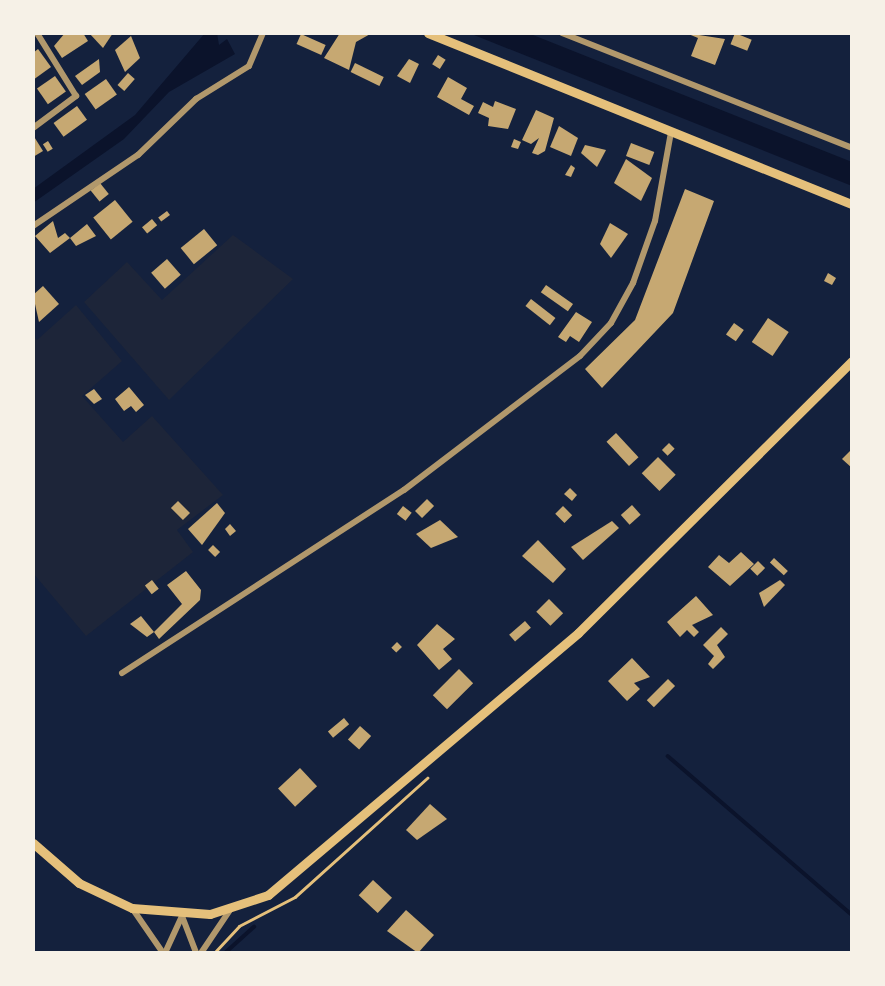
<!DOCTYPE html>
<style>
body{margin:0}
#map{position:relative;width:885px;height:986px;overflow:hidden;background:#14213d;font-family:Montserrat,sans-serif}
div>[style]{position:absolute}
.green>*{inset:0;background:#1d2539}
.water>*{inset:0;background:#0b132b}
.stream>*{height:3.5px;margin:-1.75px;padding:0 1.75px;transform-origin:1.75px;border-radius:1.75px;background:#0b132b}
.building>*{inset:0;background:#c6a872;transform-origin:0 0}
.path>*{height:2.5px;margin:-1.25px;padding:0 1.25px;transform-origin:1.25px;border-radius:1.25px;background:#e5c07b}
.minor>*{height:6px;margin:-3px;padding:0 3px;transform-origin:3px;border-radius:3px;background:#b1986c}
.secondary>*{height:9px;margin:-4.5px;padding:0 4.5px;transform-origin:4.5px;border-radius:4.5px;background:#e5c07b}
span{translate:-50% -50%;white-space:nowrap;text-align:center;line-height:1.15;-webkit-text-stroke:5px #f6f1e7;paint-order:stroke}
.frame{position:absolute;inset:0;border:35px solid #f6f1e7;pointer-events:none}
</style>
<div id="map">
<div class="green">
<i style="clip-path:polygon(233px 235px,293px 279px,169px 400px,84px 302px,127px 262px,162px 300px)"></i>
<i style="clip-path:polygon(76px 305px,122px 361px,82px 396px,123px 442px,152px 416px,223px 495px,177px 530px,193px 552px,86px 636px,33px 573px,33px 336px,37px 340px)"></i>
</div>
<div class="water">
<i style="clip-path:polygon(205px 33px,217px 33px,219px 45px,227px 39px,235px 54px,169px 92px,124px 139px,33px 203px,33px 189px,135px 115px)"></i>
<i style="clip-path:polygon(469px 33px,528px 33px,852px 162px,852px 186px)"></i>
</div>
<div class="stream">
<i style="left:668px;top:756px;width:243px;rotate:40.8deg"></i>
<i style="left:225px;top:953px;width:39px;rotate:-42deg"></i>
</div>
<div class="building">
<i style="clip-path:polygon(65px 33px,83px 33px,88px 41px,62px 58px,54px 46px)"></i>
<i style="clip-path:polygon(89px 33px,113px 33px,103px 48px)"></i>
<i style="clip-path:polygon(340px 33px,372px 33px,356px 42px,349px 70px,324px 58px)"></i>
<i style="clip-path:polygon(686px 33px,725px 39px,715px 65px,691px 56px,698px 38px)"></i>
<i style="left:735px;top:33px;width:18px;height:12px;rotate:22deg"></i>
<i style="left:301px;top:34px;width:27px;height:11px;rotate:24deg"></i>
<i style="clip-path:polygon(131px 36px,140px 58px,125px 72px,115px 50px)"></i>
<i style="clip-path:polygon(38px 49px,51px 67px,33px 80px,33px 53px)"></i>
<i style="left:438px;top:55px;width:9px;height:11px;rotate:32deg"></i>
<i style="clip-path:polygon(99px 59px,100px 72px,82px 85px,75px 76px)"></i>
<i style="clip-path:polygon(409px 59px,419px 64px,410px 83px,397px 76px)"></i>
<i style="left:355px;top:63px;width:32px;height:10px;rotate:26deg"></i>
<i style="left:128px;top:73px;width:9px;height:16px;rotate:41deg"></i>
<i style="left:55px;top:76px;width:19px;height:22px;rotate:55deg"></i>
<i style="clip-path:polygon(448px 77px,467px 88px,461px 99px,474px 106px,469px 115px,437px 97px)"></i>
<i style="left:106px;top:79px;width:19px;height:26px;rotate:55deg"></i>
<i style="clip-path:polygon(495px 101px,516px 109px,508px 129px,488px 126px,489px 118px,478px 113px,483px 102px,493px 107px)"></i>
<i style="left:77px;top:106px;width:17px;height:29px;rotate:54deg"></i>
<i style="clip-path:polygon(536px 110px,554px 118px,545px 151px,538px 155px,532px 153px,539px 138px,531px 144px,522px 140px)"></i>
<i style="clip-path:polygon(559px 126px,578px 138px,571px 156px,550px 147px)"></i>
<i style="clip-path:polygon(33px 135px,43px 151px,33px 157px)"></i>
<i style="clip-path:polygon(514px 139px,521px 142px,518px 149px,511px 147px)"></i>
<i style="left:48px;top:141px;width:9px;height:6px;rotate:58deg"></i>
<i style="left:631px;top:143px;width:25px;height:14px;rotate:21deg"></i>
<i style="clip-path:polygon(585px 145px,606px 150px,597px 167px,581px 153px)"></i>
<i style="clip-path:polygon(626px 159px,652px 178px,641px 201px,614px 183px)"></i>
<i style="clip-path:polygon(571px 165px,575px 168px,571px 177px,565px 175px)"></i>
<i style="left:100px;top:183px;width:14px;height:12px;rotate:51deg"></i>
<i style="clip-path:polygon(685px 189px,714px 201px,673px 313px,602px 388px,585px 369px,635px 320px)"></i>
<i style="left:115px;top:200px;width:28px;height:28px;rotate:51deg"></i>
<i style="left:167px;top:211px;width:5px;height:11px;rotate:53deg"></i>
<i style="left:152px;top:219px;width:8px;height:13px;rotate:50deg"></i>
<i style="clip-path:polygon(53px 221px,58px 238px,65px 233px,70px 238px,87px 224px,96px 236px,76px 246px,70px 238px,50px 253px,35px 236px)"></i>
<i style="clip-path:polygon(610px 223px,628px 234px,611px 258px,600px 244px)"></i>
<i style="left:204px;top:229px;width:21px;height:30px;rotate:51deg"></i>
<i style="left:167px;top:259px;width:21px;height:21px;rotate:49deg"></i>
<i style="clip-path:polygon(828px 273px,836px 278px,832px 285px,824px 281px)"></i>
<i style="left:546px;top:285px;width:33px;height:9px;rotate:35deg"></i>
<i style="clip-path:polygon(43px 286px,59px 304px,39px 322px,33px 295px)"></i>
<i style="left:531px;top:299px;width:31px;height:9px;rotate:38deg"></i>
<i style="clip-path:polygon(576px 312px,592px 322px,579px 342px,570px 336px,566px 342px,558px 337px)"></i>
<i style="left:768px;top:318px;width:25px;height:29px;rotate:34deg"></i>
<i style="left:734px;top:323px;width:12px;height:14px;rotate:35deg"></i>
<i style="clip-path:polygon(129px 387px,144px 405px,136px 412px,131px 406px,124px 411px,115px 399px)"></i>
<i style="clip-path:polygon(94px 389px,102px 399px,94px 404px,85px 395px)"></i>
<i style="left:616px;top:433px;width:33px;height:13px;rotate:47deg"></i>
<i style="left:669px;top:443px;width:8px;height:10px;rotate:45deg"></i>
<i style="clip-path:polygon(852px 449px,852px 468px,842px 459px)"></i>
<i style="left:658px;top:457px;width:25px;height:23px;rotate:45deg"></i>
<i style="clip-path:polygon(570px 488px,577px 495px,572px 501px,564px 494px)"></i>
<i style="left:427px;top:499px;width:10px;height:17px;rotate:45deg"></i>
<i style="left:178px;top:501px;width:17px;height:10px;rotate:45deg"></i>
<i style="clip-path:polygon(217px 503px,225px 513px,202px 545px,188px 529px)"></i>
<i style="left:632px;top:505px;width:13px;height:15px;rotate:48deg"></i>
<i style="left:403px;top:506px;width:11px;height:10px;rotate:38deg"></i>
<i style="left:563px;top:506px;width:13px;height:11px;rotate:45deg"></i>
<i style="clip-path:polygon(440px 520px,458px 537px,431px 548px,416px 534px)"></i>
<i style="clip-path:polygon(612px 521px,619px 528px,583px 560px,571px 547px)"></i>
<i style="clip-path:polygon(230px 524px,236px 531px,230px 536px,225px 529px)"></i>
<i style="clip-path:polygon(538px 540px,566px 569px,553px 583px,522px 556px)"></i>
<i style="left:213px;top:545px;width:10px;height:7px;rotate:45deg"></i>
<i style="clip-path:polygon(741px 552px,754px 564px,730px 586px,708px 567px,719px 555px,729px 563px)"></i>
<i style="left:774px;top:558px;width:19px;height:6px;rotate:43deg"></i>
<i style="left:758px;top:561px;width:10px;height:11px;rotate:45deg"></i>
<i style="clip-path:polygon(186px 571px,201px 590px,200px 600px,159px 639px,154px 632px,182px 604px,167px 585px)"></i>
<i style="left:152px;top:580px;width:11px;height:9px;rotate:52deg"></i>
<i style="clip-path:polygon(780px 580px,785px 585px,764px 607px,759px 593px)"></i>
<i style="clip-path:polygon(696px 596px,713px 615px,692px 625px,699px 632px,694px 637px,687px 630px,680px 637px,667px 622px)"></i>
<i style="left:549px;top:599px;width:20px;height:18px;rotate:45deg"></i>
<i style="clip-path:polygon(141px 616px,154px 632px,147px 637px,130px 624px)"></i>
<i style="left:525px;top:621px;width:9px;height:21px;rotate:49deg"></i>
<i style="clip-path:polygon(437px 624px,455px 639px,443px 649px,452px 659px,439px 670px,417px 645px)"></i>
<i style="clip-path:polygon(721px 627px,728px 634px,717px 645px,725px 657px,713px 669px,708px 664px,714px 656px,703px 645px)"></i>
<i style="left:397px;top:642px;width:7px;height:8px;rotate:45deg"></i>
<i style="clip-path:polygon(632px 658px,650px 677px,634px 683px,640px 689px,627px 701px,608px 681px)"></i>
<i style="left:459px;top:669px;width:20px;height:37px;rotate:45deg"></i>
<i style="left:668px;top:679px;width:10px;height:30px;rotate:45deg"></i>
<i style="left:344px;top:718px;width:8px;height:21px;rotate:50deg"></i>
<i style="left:360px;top:726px;width:15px;height:18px;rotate:42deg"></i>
<i style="left:300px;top:768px;width:25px;height:30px;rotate:47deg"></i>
<i style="clip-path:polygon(430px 804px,447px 819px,417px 840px,406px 830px)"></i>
<i style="left:373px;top:880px;width:26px;height:21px;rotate:43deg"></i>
<i style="clip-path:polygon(406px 910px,434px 935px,418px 953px,387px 931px)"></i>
</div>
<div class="path">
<i style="left:215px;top:952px;width:35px;rotate:-47deg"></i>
<i style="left:239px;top:926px;width:63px;rotate:-27.4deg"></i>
<i style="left:295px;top:897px;width:178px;rotate:-42deg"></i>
</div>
<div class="minor">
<i style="left:562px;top:33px;width:312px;rotate:21.6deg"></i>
<i style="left:33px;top:128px;width:54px;rotate:-36.7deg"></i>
<i style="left:76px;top:96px;width:74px;rotate:-121.8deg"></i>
<i style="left:33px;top:226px;width:127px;rotate:-34.1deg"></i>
<i style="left:138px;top:155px;width:81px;rotate:-44deg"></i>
<i style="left:196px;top:99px;width:62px;rotate:-31.9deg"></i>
<i style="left:249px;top:66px;width:36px;rotate:-67deg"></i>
<i style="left:122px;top:673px;width:336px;rotate:-33deg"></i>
<i style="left:404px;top:490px;width:221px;rotate:-37.3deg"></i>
<i style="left:580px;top:356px;width:45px;rotate:-46.8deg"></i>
<i style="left:611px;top:323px;width:46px;rotate:-61.2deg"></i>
<i style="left:633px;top:283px;width:66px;rotate:-70.5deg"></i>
<i style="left:655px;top:221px;width:90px;rotate:-79.8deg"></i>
<i style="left:132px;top:908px;width:55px;rotate:55.4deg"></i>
<i style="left:165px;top:953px;width:41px;rotate:-65.3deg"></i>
<i style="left:182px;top:916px;width:40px;rotate:69deg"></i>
<i style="left:201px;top:953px;width:52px;rotate:-56deg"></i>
</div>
<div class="secondary">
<i style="left:428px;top:33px;width:457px;rotate:22deg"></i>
<i style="left:33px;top:843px;width:61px;rotate:41deg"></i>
<i style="left:79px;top:883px;width:59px;rotate:25.3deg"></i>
<i style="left:132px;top:908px;width:78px;rotate:4.4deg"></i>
<i style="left:210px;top:914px;width:61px;rotate:-18.1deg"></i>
<i style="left:268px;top:895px;width:406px;rotate:-40.2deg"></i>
<i style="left:578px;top:633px;width:386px;rotate:-44.8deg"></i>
</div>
<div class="frame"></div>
</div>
